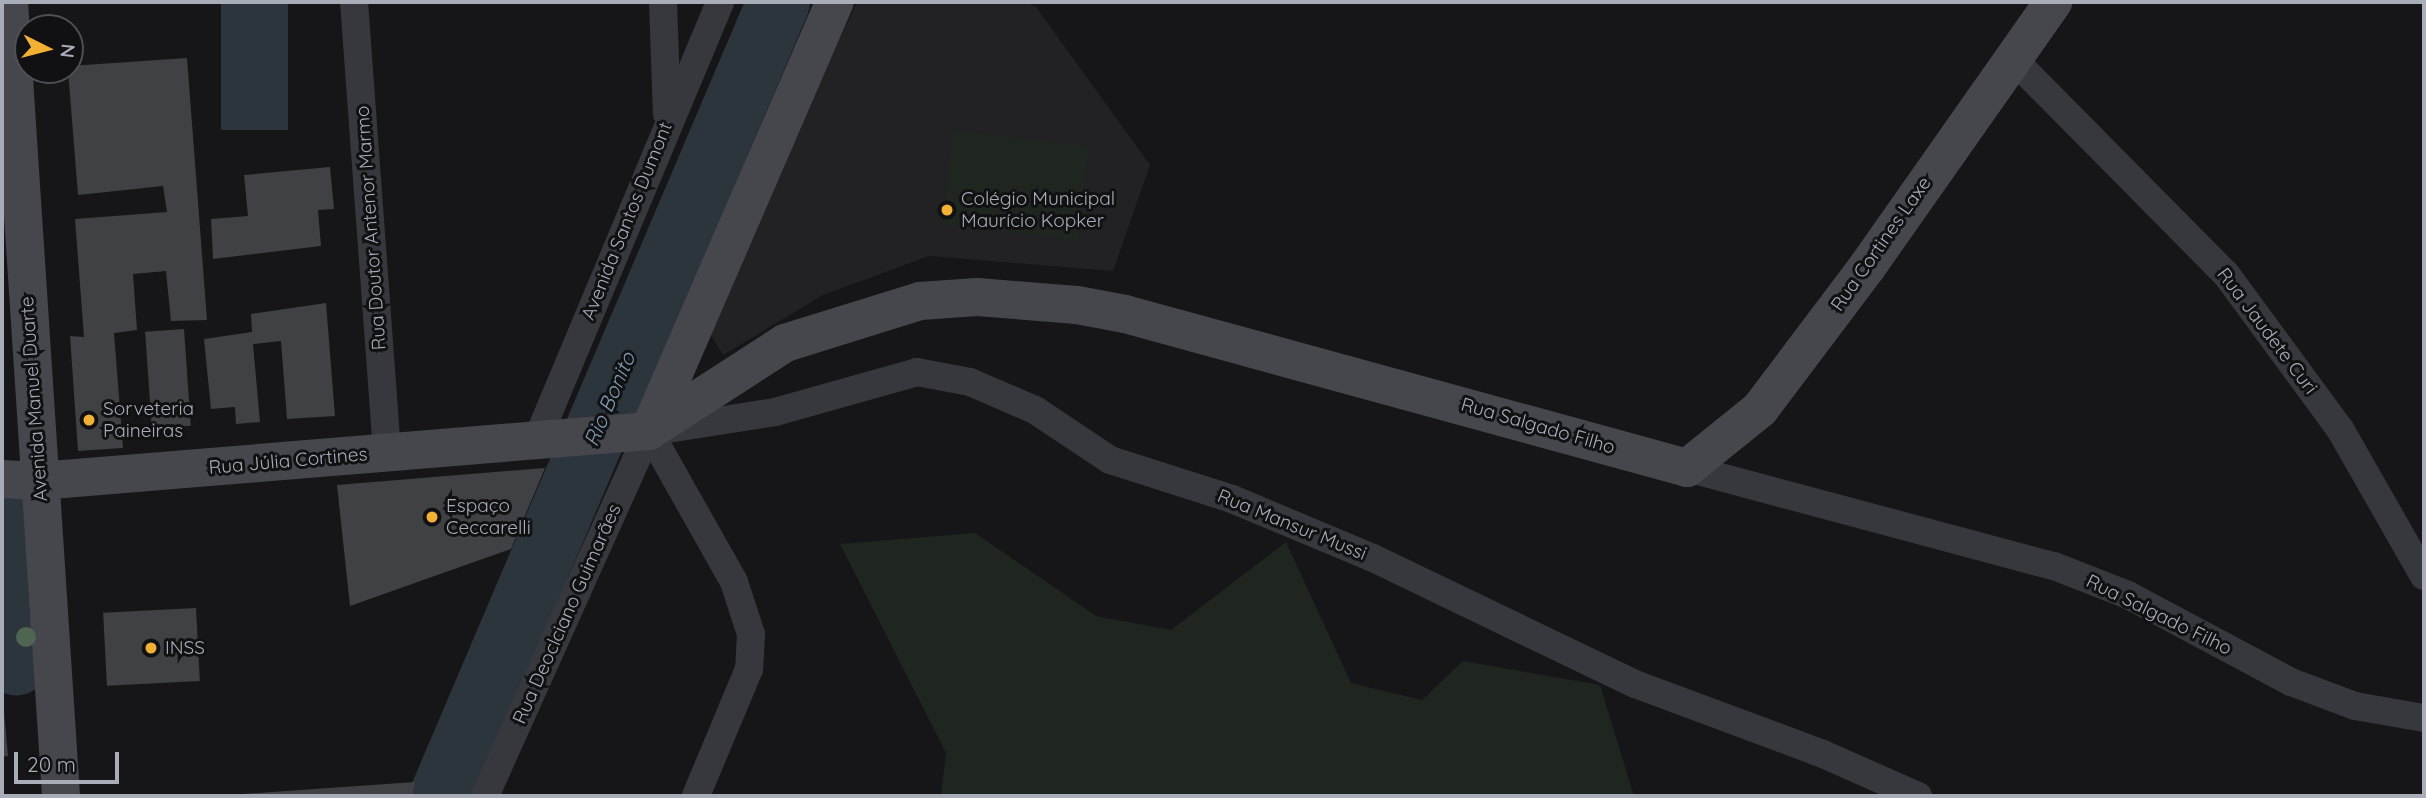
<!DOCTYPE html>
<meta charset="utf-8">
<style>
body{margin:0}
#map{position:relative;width:2426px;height:798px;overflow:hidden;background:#161618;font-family:Quicksand,sans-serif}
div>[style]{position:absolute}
.built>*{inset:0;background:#222225}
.green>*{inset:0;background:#1e261f;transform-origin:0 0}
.water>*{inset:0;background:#2c353c;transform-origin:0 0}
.river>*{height:63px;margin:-31.5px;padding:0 31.5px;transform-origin:31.5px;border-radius:31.5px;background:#2c353c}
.building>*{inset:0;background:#404145;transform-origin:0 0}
.street>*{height:28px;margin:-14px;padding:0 14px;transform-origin:14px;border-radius:14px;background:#37383d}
.secondary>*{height:38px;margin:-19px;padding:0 19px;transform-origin:19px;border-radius:19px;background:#45474d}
.trees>*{width:20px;height:20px;margin:-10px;border-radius:50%;background:#506452}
.dots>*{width:19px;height:19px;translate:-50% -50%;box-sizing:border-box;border:4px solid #111113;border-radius:50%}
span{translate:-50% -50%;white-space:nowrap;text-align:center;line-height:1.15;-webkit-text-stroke:6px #111113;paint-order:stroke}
.poi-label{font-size:19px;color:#a8adb8}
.left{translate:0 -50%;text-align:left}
.street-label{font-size:19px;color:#a8adb8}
.water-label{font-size:21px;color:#7f9bb3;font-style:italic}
.frame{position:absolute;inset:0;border:4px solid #a8adb8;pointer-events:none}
.north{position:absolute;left:14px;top:14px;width:70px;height:70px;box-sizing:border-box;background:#111113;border:2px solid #4d4f55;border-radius:50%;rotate:96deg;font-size:19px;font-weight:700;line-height:28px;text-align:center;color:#a8adb8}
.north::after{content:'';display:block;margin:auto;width:24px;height:32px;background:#f2b134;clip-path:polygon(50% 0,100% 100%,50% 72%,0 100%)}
.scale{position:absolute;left:14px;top:752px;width:105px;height:32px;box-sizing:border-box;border:4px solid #a8adb8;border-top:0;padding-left:9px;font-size:21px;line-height:24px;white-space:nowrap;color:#a8adb8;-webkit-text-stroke:5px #111113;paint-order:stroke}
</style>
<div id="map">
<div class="built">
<i style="clip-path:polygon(857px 2px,1024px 2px,1036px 7px,1150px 165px,1113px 271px,929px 256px,823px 295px,723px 355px,705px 325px)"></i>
</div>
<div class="green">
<i style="left:953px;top:130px;width:137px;height:94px;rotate:7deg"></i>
<i style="clip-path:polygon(975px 533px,1096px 616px,1171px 630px,1286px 542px,1351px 683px,1422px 700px,1463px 661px,1600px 685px,1634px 796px,941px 796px,946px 753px,840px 544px)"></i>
</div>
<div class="water">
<i style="left:221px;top:2px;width:67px;height:128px"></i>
</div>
<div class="river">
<i style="left:4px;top:511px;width:153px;rotate:85.5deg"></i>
<i style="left:440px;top:796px;width:863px;rotate:-66.94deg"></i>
</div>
<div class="building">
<i style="clip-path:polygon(187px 58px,207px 320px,171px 321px,166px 271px,133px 274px,137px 330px,114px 333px,123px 448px,78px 451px,70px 336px,84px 337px,75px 219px,167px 212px,163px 186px,78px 195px,68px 70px,70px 66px)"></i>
<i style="clip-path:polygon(330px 167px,334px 209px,318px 210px,321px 246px,213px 259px,211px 219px,248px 216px,244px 175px)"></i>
<i style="clip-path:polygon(326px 303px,335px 416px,287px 419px,281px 341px,253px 344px,260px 422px,236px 424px,235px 407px,211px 409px,204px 339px,252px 332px,251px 314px)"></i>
<i style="left:184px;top:329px;width:97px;height:39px;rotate:86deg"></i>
<i style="clip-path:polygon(545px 468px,511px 549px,350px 606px,337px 485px)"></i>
<i style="left:196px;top:608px;width:73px;height:93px;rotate:87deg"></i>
<i style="clip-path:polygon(2px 689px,8px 756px,2px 757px)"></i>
<i style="clip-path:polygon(415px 782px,412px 796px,242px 796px,242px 794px)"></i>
</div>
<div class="street">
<i style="left:354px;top:2px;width:452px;rotate:85.8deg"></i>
<i style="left:663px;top:2px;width:112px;rotate:88deg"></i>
<i style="left:2011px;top:57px;width:305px;rotate:45.3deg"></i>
<i style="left:2226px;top:274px;width:192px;rotate:53.7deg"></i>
<i style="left:2340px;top:429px;width:169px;rotate:60.3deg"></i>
<i style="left:649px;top:431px;width:173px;rotate:60.6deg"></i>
<i style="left:734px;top:582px;width:55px;rotate:71.9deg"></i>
<i style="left:751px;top:634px;width:35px;rotate:93deg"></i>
<i style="left:749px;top:669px;width:138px;rotate:112.7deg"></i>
<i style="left:655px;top:431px;width:121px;rotate:-9deg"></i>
<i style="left:775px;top:412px;width:148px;rotate:-15.7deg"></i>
<i style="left:917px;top:372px;width:54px;rotate:10.7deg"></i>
<i style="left:970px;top:382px;width:71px;rotate:23.3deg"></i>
<i style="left:1035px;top:410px;width:90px;rotate:33.7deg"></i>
<i style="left:1110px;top:460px;width:128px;rotate:17.7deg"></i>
<i style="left:1232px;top:499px;width:153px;rotate:22.7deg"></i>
<i style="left:1373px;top:558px;width:291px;rotate:25.7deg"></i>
<i style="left:1635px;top:684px;width:201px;rotate:20.4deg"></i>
<i style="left:1823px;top:754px;width:104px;rotate:23.9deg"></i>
<i style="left:537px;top:440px;width:475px;rotate:-67.3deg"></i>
<i style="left:1687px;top:468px;width:380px;rotate:15deg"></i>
<i style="left:2054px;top:566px;width:79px;rotate:21.4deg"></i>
<i style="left:2128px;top:595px;width:185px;rotate:28.1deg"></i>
<i style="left:2291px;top:682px;width:68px;rotate:20.6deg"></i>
<i style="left:2355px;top:706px;width:70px;rotate:9.9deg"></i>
<i style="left:485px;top:796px;width:400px;rotate:-65.8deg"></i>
</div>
<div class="secondary">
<i style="left:9px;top:2px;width:796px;rotate:86.25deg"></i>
<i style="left:649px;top:431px;width:468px;rotate:-66.6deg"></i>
<i style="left:2px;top:479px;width:37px;rotate:3deg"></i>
<i style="left:39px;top:481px;width:612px;rotate:-4.69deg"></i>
<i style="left:649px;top:431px;width:162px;rotate:-32.9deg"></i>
<i style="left:785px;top:343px;width:141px;rotate:-17.3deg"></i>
<i style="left:920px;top:301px;width:57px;rotate:-4deg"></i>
<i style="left:977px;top:297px;width:100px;rotate:4.6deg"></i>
<i style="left:1077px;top:305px;width:49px;rotate:10.6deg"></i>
<i style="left:1125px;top:314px;width:583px;rotate:15.32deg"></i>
<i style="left:1687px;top:468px;width:94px;rotate:-38.9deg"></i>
<i style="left:1760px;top:409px;width:178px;rotate:-53deg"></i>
<i style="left:1867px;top:267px;width:324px;rotate:-54.9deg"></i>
</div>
<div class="trees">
<i style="left:26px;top:637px"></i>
</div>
<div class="dots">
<i style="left:947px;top:210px;background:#f2b134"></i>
<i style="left:89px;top:420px;background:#f2b134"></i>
<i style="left:432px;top:517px;background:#f2b134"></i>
<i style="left:151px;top:648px;background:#f2b134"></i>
</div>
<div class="poi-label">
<span class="left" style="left:961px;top:210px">Colégio Municipal<br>Maurício Kopker</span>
<span class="left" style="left:103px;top:420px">Sorveteria<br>Paineiras</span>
<span class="left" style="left:446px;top:517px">Espaço<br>Ceccarelli</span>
<span class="left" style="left:165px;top:648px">INSS</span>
</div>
<div class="street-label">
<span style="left:627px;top:221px;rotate:-68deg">Avenida Santos Dumont</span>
<span style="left:371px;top:228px;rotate:-94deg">Rua Doutor Antenor Marmo</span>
<span style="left:1881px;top:244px;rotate:-55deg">Rua Cortines Laxe</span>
<span style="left:2267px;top:331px;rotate:53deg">Rua Jaudete Curi</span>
<span style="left:34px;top:399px;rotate:-94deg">Avenida Manuel Duarte</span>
<span style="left:1538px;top:426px;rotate:16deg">Rua Salgado Filho</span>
<span style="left:288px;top:461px;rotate:-5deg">Rua Júlia Cortines</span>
<span style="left:1292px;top:525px;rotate:22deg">Rua Mansur Mussi</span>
<span style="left:567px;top:614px;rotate:-66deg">Rua Deoclciano Guimarães</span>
<span style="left:2159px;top:615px;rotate:26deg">Rua Salgado Filho</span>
</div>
<div class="water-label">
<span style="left:609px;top:399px;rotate:-67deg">Rio Bonito</span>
</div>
<div class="frame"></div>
<div class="north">N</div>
<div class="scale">20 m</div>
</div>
